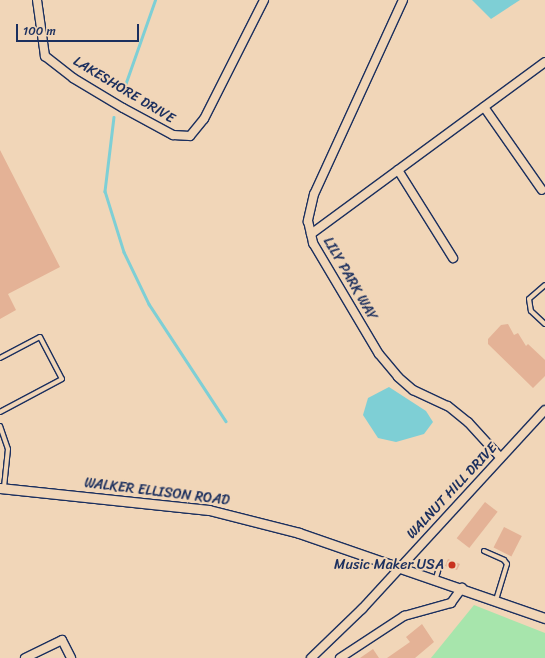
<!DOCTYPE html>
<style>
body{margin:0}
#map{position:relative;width:545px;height:658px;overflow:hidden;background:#f1d6b8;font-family:Sriracha,sans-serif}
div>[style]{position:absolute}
.green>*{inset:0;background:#a7e5ac}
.water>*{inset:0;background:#7ecfd5}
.stream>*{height:2.5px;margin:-1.25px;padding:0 1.25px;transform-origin:1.25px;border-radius:1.25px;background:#7ecfd5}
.building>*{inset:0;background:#e4b296;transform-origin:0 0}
.roads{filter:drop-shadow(1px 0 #1b2f5e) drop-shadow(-1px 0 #1b2f5e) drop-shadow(0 1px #1b2f5e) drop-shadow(0 -1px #1b2f5e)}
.service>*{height:4px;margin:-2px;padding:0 2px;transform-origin:2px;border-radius:2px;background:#f1d6b8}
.minor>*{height:8px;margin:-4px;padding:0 4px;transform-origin:4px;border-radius:4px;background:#f1d6b8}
.tertiary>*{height:9px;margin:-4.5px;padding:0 4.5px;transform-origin:4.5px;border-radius:4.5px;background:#f1d6b8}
.dots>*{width:11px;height:11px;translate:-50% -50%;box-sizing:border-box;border:2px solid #f1d6b8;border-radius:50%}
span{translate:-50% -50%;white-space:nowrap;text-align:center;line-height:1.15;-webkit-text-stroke:4px #f1d6b8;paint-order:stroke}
.street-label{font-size:14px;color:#1b2f5e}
.poi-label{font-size:14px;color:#1b2f5e}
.right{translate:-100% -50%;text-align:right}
.scale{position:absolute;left:16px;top:24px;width:123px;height:18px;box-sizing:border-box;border:2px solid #1b2f5e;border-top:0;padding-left:5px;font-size:12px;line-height:14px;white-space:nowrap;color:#1b2f5e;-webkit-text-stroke:3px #f1d6b8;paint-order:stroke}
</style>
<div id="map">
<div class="green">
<i style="clip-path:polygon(474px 605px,545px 633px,545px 658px,431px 658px)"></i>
</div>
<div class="water">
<i style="clip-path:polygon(472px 0,520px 0,491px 19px)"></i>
<i style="clip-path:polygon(389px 387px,426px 411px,433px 422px,424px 434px,396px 442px,378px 438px,363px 415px,368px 398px)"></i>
</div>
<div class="stream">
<i style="left:123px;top:91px;width:96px;rotate:-70.6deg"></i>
<i style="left:114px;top:117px;width:75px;rotate:96.9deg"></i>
<i style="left:105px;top:191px;width:64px;rotate:72.7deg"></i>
<i style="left:124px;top:252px;width:58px;rotate:64.3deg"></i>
<i style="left:149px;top:304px;width:140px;rotate:56.7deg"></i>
</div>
<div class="building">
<i style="clip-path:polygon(0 150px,60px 267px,8px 294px,16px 310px,0 319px)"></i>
<i style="clip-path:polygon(508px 324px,514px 335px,518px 333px,526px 346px,528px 344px,545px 360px,545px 376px,533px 388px,488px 344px,488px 339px,501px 325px)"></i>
<i style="left:485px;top:502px;width:16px;height:46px;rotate:38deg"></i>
<i style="left:504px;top:527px;width:20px;height:23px;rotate:27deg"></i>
<i style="clip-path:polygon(448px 559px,460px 564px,457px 570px,445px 566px)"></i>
<i style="clip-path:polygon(422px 624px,434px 642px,415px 658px,387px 658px,410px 642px,406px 637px)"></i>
<i style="clip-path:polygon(373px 649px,379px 658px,360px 658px)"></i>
</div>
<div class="roads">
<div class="service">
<i style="left:545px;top:285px;width:21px;rotate:139deg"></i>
<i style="left:529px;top:299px;width:12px;rotate:81deg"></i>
<i style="left:531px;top:311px;width:19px;rotate:43deg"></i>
<i style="left:0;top:358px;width:45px;rotate:-27.7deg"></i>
<i style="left:40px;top:337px;width:47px;rotate:62.4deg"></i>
<i style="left:62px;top:379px;width:70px;rotate:152deg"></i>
<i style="left:0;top:426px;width:24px;rotate:71deg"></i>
<i style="left:8px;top:449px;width:39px;rotate:96deg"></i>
<i style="left:484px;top:551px;width:22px;rotate:24deg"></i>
<i style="left:504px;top:560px;width:5px;rotate:53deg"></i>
<i style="left:507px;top:564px;width:38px;rotate:107deg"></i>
<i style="left:435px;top:581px;width:14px;rotate:-73deg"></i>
</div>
<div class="minor">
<i style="left:37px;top:0;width:57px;rotate:81.9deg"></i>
<i style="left:45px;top:56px;width:36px;rotate:38deg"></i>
<i style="left:73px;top:78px;width:58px;rotate:31deg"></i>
<i style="left:123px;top:108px;width:57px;rotate:28.4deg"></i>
<i style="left:173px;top:135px;width:17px;rotate:3deg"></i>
<i style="left:190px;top:136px;width:22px;rotate:-51deg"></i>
<i style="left:204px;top:119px;width:133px;rotate:-63.2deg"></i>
<i style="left:403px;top:0;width:213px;rotate:114.6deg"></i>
<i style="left:314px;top:194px;width:28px;rotate:103deg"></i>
<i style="left:308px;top:221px;width:23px;rotate:77deg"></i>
<i style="left:313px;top:243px;width:129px;rotate:59.3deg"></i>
<i style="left:379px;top:354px;width:30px;rotate:50deg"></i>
<i style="left:398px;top:377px;width:20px;rotate:41deg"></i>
<i style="left:413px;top:390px;width:38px;rotate:25deg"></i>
<i style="left:448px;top:406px;width:26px;rotate:39deg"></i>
<i style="left:468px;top:422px;width:47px;rotate:47.6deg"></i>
<i style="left:484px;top:107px;width:101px;rotate:55.1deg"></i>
<i style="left:398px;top:170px;width:104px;rotate:58deg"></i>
<i style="left:311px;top:234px;width:290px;rotate:-36.3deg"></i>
<i style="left:25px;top:658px;width:41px;rotate:-25.9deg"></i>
<i style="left:62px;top:640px;width:20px;rotate:63deg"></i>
<i style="left:311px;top:658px;width:71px;rotate:-43.9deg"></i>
<i style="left:362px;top:609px;width:270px;rotate:-47.4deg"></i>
<i style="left:340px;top:658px;width:77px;rotate:-33.3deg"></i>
<i style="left:404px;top:616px;width:49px;rotate:-15.5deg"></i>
<i style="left:451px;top:603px;width:19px;rotate:-54deg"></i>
</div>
<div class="tertiary">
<i style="left:0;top:488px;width:210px;rotate:6deg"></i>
<i style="left:209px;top:510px;width:93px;rotate:14.3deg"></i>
<i style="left:299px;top:533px;width:260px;rotate:19.1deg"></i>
</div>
</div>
<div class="dots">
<i style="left:452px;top:565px;background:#c8321e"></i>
</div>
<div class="street-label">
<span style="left:124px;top:90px;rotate:31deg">LAKESHORE DRIVE</span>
<span style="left:350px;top:279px;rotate:60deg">LILY PARK WAY</span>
<span style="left:452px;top:491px;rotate:-47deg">WALNUT HILL DRIVE</span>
<span style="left:157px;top:492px;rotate:7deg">WALKER ELLISON ROAD</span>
</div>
<div class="poi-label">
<span class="right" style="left:444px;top:565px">Music Maker USA</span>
</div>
<div class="scale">100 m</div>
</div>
